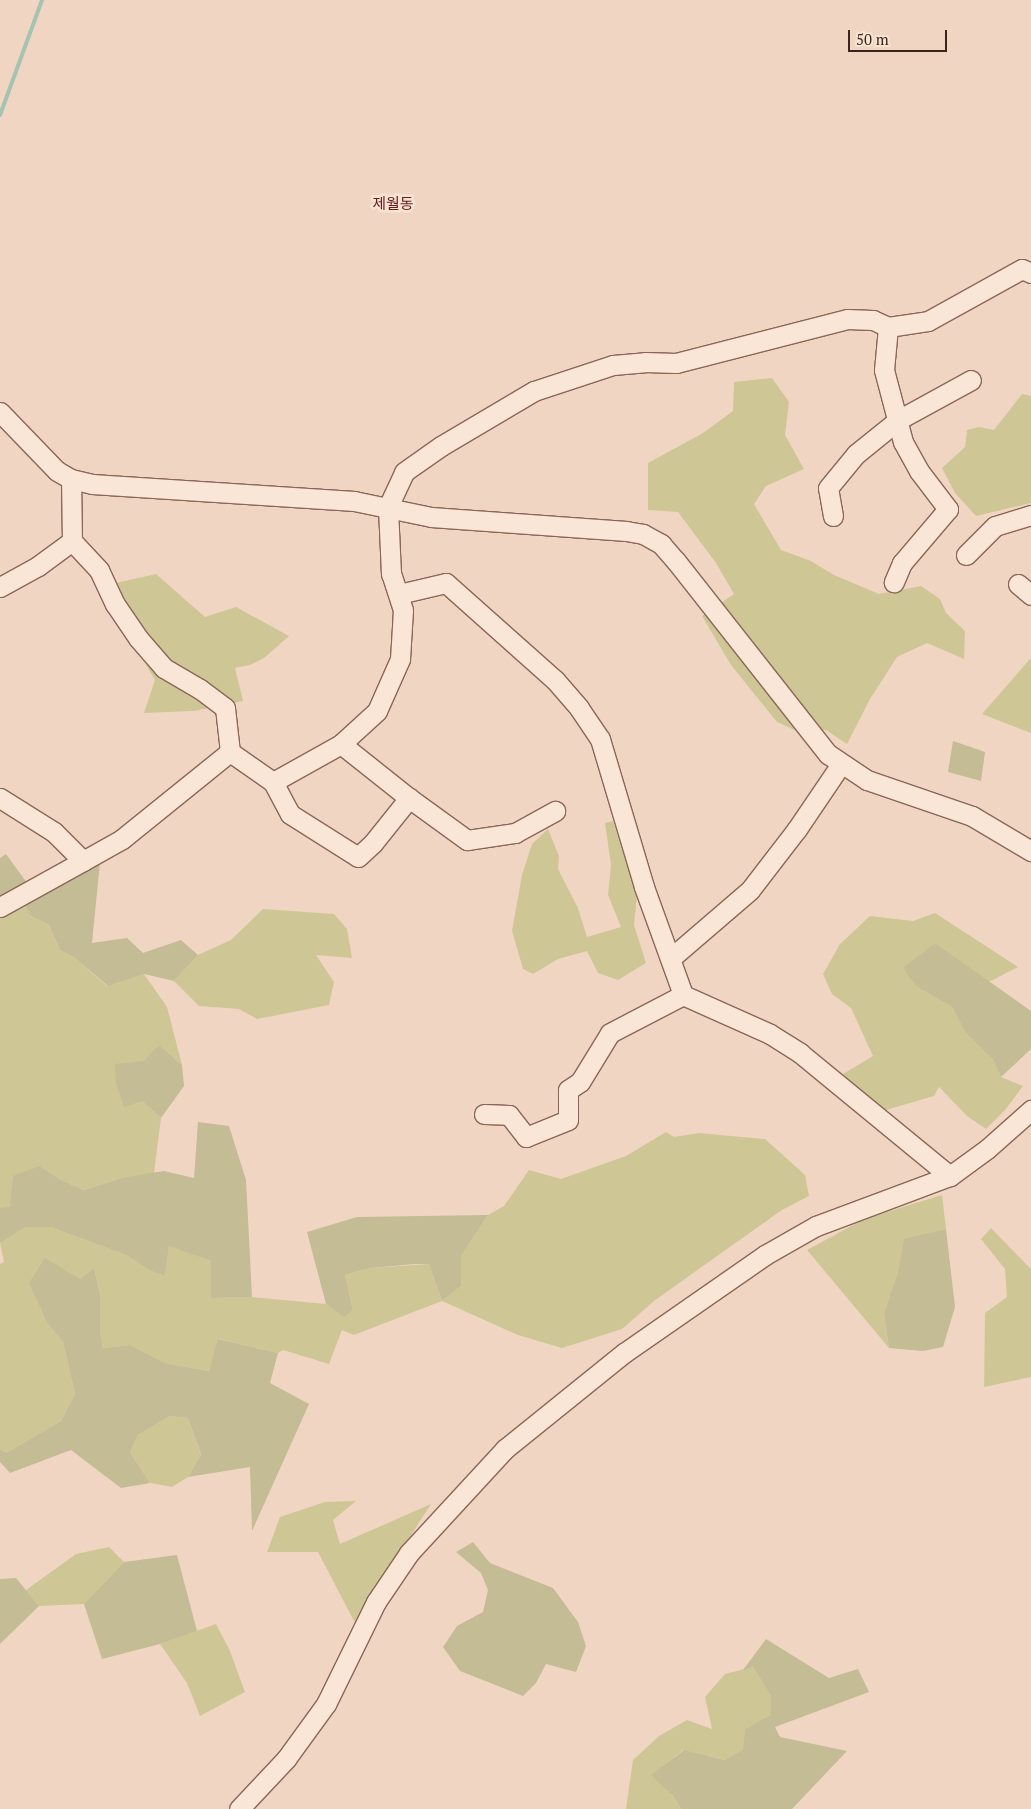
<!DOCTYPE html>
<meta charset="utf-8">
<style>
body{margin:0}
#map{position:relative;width:1031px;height:1809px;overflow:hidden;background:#f0d6c2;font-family:"PT Serif","Noto Sans KR",serif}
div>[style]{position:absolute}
.green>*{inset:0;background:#cfc696}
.cemetery>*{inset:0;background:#c3bc95}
.stream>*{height:4px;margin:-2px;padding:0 2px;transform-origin:2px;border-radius:2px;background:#a5c2b2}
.roads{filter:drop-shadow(1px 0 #8b6658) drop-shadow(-1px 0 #8b6658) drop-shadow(0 1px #8b6658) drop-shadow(0 -1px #8b6658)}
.minor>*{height:19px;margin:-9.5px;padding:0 9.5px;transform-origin:9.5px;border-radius:9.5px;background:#fae6d6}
span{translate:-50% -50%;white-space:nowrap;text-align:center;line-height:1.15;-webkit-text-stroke:5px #f7e3d2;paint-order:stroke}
.quarter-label{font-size:15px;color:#681b1f}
.scale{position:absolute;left:848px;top:30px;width:99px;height:22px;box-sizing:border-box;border:2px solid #3a241d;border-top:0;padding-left:6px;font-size:15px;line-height:18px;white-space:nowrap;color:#3a241d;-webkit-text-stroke:4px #f7e3d2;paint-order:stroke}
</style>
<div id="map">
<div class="green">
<i style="clip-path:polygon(772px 378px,789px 402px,785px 435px,804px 469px,766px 486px,754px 504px,781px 550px,811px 561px,834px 575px,879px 594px,921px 586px,940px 599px,946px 613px,965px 631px,964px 659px,927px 643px,897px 657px,870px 699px,847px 744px,826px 730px,801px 733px,777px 722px,731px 665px,702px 616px,734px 594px,716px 563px,678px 512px,648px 510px,648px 463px,703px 433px,733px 411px,734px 382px)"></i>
<i style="clip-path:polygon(1022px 394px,1031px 396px,1031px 503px,976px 516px,955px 493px,942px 468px,965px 447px,967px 430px,979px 427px,994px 430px)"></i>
<i style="clip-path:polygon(156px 574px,205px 617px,236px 607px,289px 636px,264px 658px,250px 665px,235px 668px,243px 701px,194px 711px,144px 713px,155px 680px,130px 637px,116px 583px)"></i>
<i style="clip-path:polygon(1030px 659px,1031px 660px,1031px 733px,982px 714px)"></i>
<i style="clip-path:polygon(613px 821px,637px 896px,634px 925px,646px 963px,618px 980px,598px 973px,587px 951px,558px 959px,533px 974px,523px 969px,512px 931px,522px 875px,532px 844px,548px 829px,559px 856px,558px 869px,578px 908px,587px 937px,621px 927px,608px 895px,611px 865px,605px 823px)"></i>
<i style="clip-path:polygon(23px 899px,29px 915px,49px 925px,60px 950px,75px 958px,107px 986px,144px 974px,167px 1007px,182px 1065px,159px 1045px,142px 1101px,161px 1118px,154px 1173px,125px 1177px,84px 1190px,61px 1180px,40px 1166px,10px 1208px,0 1208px,0 914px)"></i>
<i style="clip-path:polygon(263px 909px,334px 914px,347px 929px,352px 958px,316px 955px,334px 982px,329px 1005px,257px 1019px,239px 1009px,199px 1006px,174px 981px,198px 955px,231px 940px)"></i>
<i style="clip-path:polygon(935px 913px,1018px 967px,989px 982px,935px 943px,917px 987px,952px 1007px,965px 1032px,993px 1060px,1001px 1077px,1023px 1086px,1005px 1110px,986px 1129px,967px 1116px,939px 1087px,934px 1096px,886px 1110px,850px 1082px,843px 1074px,873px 1056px,851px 1008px,832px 994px,823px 974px,840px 944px,870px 916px,913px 921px)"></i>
<i style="clip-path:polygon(666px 1132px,674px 1137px,699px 1133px,765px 1139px,805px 1175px,809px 1196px,782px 1210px,696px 1271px,654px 1301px,622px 1329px,562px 1348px,518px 1335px,442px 1301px,354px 1335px,342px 1330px,329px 1364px,283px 1350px,278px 1353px,219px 1339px,209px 1371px,165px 1363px,130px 1345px,103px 1348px,100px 1331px,100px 1295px,94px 1268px,80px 1279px,48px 1324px,63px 1342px,75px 1394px,61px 1421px,6px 1453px,0 1449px,0 1264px,4px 1262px,0 1243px,26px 1227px,50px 1227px,126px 1255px,151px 1271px,165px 1276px,169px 1245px,211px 1261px,211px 1298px,252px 1297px,326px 1304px,344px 1316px,353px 1310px,345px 1275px,370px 1268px,429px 1264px,442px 1301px,461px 1286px,461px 1256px,488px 1215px,504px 1206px,529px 1170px,561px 1179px,626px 1156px)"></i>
<i style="clip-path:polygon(942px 1195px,946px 1229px,904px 1240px,898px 1271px,884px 1313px,889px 1348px,807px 1250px,864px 1219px)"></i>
<i style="clip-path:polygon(991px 1228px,1031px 1269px,1031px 1377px,984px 1387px,985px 1313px,1007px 1297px,1005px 1269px,981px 1239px)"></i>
<i style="clip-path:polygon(170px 1416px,188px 1418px,201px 1456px,188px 1477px,172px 1487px,150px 1483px,130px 1452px,138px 1435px)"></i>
<i style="clip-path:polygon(356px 1501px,333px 1520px,340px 1544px,431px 1504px,355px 1623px,318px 1552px,267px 1552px,280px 1517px,325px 1502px)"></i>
<i style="clip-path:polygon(109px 1547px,124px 1562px,84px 1604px,39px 1606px,26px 1590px,76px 1554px)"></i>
<i style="clip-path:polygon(216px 1624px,230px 1651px,245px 1692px,200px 1716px,187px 1683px,160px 1644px)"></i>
<i style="clip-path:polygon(753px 1667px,771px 1696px,772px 1716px,745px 1729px,744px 1750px,726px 1760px,683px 1750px,652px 1775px,674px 1797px,681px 1809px,626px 1809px,633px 1760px,659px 1736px,687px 1720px,712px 1729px,705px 1697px,725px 1674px)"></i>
</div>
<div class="cemetery">
<i style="clip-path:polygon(953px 741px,985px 752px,981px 781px,948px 772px)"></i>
<i style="clip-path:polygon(6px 854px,27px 883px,0 897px,0 858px)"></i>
<i style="clip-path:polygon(100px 862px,92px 943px,127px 938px,143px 953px,181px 940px,198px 955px,174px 981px,144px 974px,108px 986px,75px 958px,60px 950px,49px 925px,29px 915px,23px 899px)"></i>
<i style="clip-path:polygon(935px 943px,1031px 1011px,1031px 1049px,1001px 1077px,993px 1060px,965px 1032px,952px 1007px,917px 987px,903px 968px)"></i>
<i style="clip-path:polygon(159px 1045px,182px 1065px,184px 1086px,161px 1118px,142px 1101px,124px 1107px,116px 1083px,115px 1064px,144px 1061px)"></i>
<i style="clip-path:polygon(198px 1122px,229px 1126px,246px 1180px,252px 1297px,211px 1298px,211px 1261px,169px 1246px,165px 1276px,151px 1271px,126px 1255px,50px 1227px,26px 1227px,0 1243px,0 1208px,10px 1207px,13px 1176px,40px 1166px,61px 1180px,84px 1190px,125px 1177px,164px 1171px,194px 1178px)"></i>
<i style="clip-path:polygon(488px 1215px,461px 1256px,461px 1286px,442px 1301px,429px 1264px,415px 1264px,370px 1268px,345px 1275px,353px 1310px,344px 1317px,326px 1304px,307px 1232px,357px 1217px)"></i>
<i style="clip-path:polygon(946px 1229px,955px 1307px,943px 1347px,923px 1351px,889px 1348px,884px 1313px,898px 1271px,904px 1239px)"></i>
<i style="clip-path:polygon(45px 1258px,80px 1279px,94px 1268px,100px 1295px,100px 1331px,103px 1348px,130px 1345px,165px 1363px,209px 1371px,218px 1339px,278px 1353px,270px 1383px,309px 1404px,252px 1531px,250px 1467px,188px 1477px,201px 1455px,188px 1418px,170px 1416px,138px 1435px,130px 1452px,150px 1483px,121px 1488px,71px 1450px,10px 1473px,0 1462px,0 1449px,6px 1453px,61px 1421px,75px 1394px,63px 1342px,48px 1324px,29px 1283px)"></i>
<i style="clip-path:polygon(473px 1542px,490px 1563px,553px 1588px,578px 1622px,586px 1646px,576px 1672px,546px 1664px,536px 1683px,523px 1696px,460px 1671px,443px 1647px,457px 1626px,483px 1612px,488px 1590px,481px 1573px,456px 1552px)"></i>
<i style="clip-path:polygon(177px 1555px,197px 1631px,160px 1644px,102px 1659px,84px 1604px,124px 1562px)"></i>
<i style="clip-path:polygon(16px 1578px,39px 1606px,0 1644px,0 1579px)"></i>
<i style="clip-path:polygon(766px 1639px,829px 1678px,858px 1669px,869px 1692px,775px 1727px,780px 1737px,847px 1751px,792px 1809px,681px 1809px,674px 1797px,651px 1775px,684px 1750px,725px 1760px,743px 1750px,745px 1729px,771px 1715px,771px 1696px,753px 1667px,743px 1670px)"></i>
</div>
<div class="stream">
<i style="left:0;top:115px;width:122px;rotate:-69.9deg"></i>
</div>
<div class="roads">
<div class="minor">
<i style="left:888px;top:327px;width:43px;rotate:95.3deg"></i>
<i style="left:884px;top:370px;width:74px;rotate:75.2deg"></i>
<i style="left:903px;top:442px;width:33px;rotate:61deg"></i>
<i style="left:919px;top:471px;width:48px;rotate:52.7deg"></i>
<i style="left:948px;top:509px;width:71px;rotate:130.4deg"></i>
<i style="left:902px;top:563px;width:21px;rotate:113deg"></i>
<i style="left:0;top:412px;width:82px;rotate:46deg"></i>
<i style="left:57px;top:471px;width:16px;rotate:30deg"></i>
<i style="left:71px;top:479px;width:22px;rotate:13deg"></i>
<i style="left:92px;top:484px;width:263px;rotate:3.7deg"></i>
<i style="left:354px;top:501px;width:79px;rotate:11.7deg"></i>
<i style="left:431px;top:517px;width:196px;rotate:4.1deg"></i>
<i style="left:626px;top:531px;width:17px;rotate:10deg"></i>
<i style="left:643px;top:534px;width:21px;rotate:29deg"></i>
<i style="left:661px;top:544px;width:23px;rotate:49deg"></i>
<i style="left:676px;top:561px;width:246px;rotate:51.8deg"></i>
<i style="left:828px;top:754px;width:47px;rotate:33.7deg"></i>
<i style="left:867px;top:780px;width:111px;rotate:18.9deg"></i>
<i style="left:972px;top:816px;width:69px;rotate:30.7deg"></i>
<i style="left:833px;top:516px;width:28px;rotate:-100deg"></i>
<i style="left:828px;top:488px;width:44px;rotate:-50.5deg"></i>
<i style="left:856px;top:454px;width:54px;rotate:-39deg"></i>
<i style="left:898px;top:420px;width:83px;rotate:-28.7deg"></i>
<i style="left:72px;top:541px;width:40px;rotate:47deg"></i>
<i style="left:99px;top:570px;width:38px;rotate:65deg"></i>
<i style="left:115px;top:604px;width:41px;rotate:55.9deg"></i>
<i style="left:138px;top:638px;width:40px;rotate:49deg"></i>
<i style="left:164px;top:668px;width:42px;rotate:30.3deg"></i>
<i style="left:200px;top:689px;width:31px;rotate:37deg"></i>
<i style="left:225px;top:708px;width:44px;rotate:83.5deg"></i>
<i style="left:230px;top:752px;width:52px;rotate:34.9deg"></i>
<i style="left:273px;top:782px;width:78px;rotate:-29.2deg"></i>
<i style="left:341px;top:744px;width:49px;rotate:-42.5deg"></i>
<i style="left:377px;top:711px;width:57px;rotate:-66.1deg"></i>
<i style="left:400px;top:659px;width:49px;rotate:-86.5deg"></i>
<i style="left:403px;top:610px;width:38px;rotate:-108deg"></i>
<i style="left:391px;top:574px;width:67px;rotate:-92.6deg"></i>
<i style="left:388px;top:507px;width:38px;rotate:-65deg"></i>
<i style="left:404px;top:472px;width:45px;rotate:-35.1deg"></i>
<i style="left:441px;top:446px;width:108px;rotate:-30.6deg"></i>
<i style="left:534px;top:391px;width:83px;rotate:-18.2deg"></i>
<i style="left:613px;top:365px;width:32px;rotate:-5deg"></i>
<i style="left:645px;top:362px;width:31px;rotate:2deg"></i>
<i style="left:676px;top:363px;width:177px;rotate:-14.4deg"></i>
<i style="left:847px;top:319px;width:26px;rotate:2deg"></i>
<i style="left:873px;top:320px;width:17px;rotate:25deg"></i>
<i style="left:888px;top:327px;width:40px;rotate:-8.5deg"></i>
<i style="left:928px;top:321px;width:107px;rotate:-29deg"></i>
<i style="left:1022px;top:269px;width:10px;rotate:24deg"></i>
<i style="left:966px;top:555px;width:41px;rotate:-45deg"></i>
<i style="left:995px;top:526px;width:38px;rotate:-17deg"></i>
<i style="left:1018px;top:584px;width:17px;rotate:40deg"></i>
<i style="left:0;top:587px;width:43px;rotate:-28.9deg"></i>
<i style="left:38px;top:566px;width:42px;rotate:-36.3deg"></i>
<i style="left:72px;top:541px;width:62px;rotate:-90.9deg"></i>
<i style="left:399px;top:594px;width:48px;rotate:-13.2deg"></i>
<i style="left:446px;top:583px;width:146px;rotate:41.7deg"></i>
<i style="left:555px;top:680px;width:37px;rotate:49deg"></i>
<i style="left:579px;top:708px;width:37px;rotate:56deg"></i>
<i style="left:600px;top:739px;width:154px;rotate:73.4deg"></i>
<i style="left:644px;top:887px;width:115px;rotate:70.1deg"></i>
<i style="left:683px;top:995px;width:95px;rotate:24.1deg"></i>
<i style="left:770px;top:1034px;width:36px;rotate:32deg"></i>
<i style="left:800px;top:1053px;width:194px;rotate:39.4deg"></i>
<i style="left:341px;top:744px;width:87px;rotate:38.5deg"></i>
<i style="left:409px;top:798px;width:72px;rotate:35.9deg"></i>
<i style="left:467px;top:840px;width:49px;rotate:-8.3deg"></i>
<i style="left:515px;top:833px;width:46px;rotate:-28.8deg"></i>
<i style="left:273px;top:782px;width:36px;rotate:62deg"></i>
<i style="left:290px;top:814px;width:80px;rotate:32.3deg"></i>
<i style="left:358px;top:857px;width:21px;rotate:-43deg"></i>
<i style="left:373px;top:843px;width:58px;rotate:-51.3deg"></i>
<i style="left:0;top:798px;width:64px;rotate:32.2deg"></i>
<i style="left:54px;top:832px;width:41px;rotate:45deg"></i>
<i style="left:83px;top:861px;width:45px;rotate:-29.4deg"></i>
<i style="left:122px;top:839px;width:139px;rotate:-38.9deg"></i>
<i style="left:0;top:907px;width:95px;rotate:-29deg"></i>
<i style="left:671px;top:958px;width:104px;rotate:-40.7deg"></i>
<i style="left:750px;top:890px;width:77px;rotate:-52.4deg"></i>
<i style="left:797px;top:829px;width:78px;rotate:-55.9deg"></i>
<i style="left:484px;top:1114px;width:25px;rotate:2deg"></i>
<i style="left:509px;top:1115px;width:28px;rotate:52deg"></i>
<i style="left:526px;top:1137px;width:45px;rotate:-22deg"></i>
<i style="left:568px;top:1120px;width:30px;rotate:-90deg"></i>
<i style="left:568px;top:1090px;width:14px;rotate:-34deg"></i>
<i style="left:580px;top:1082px;width:57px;rotate:-58.5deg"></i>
<i style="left:610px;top:1033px;width:82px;rotate:-27.5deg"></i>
<i style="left:239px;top:1809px;width:69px;rotate:-46.8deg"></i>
<i style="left:286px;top:1759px;width:68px;rotate:-54deg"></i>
<i style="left:326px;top:1704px;width:114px;rotate:-63.9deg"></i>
<i style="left:376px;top:1602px;width:59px;rotate:-56deg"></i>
<i style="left:409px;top:1553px;width:142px;rotate:-47.3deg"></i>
<i style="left:505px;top:1449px;width:153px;rotate:-38.9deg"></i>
<i style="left:624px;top:1353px;width:172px;rotate:-34.8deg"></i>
<i style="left:765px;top:1255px;width:59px;rotate:-29.6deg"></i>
<i style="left:816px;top:1226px;width:143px;rotate:-20.5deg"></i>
<i style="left:950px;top:1176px;width:46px;rotate:-36.1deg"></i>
<i style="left:987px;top:1149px;width:59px;rotate:-41.6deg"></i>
</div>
</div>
<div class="quarter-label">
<span style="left:393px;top:204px">제월동</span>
</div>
<div class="scale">50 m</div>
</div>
